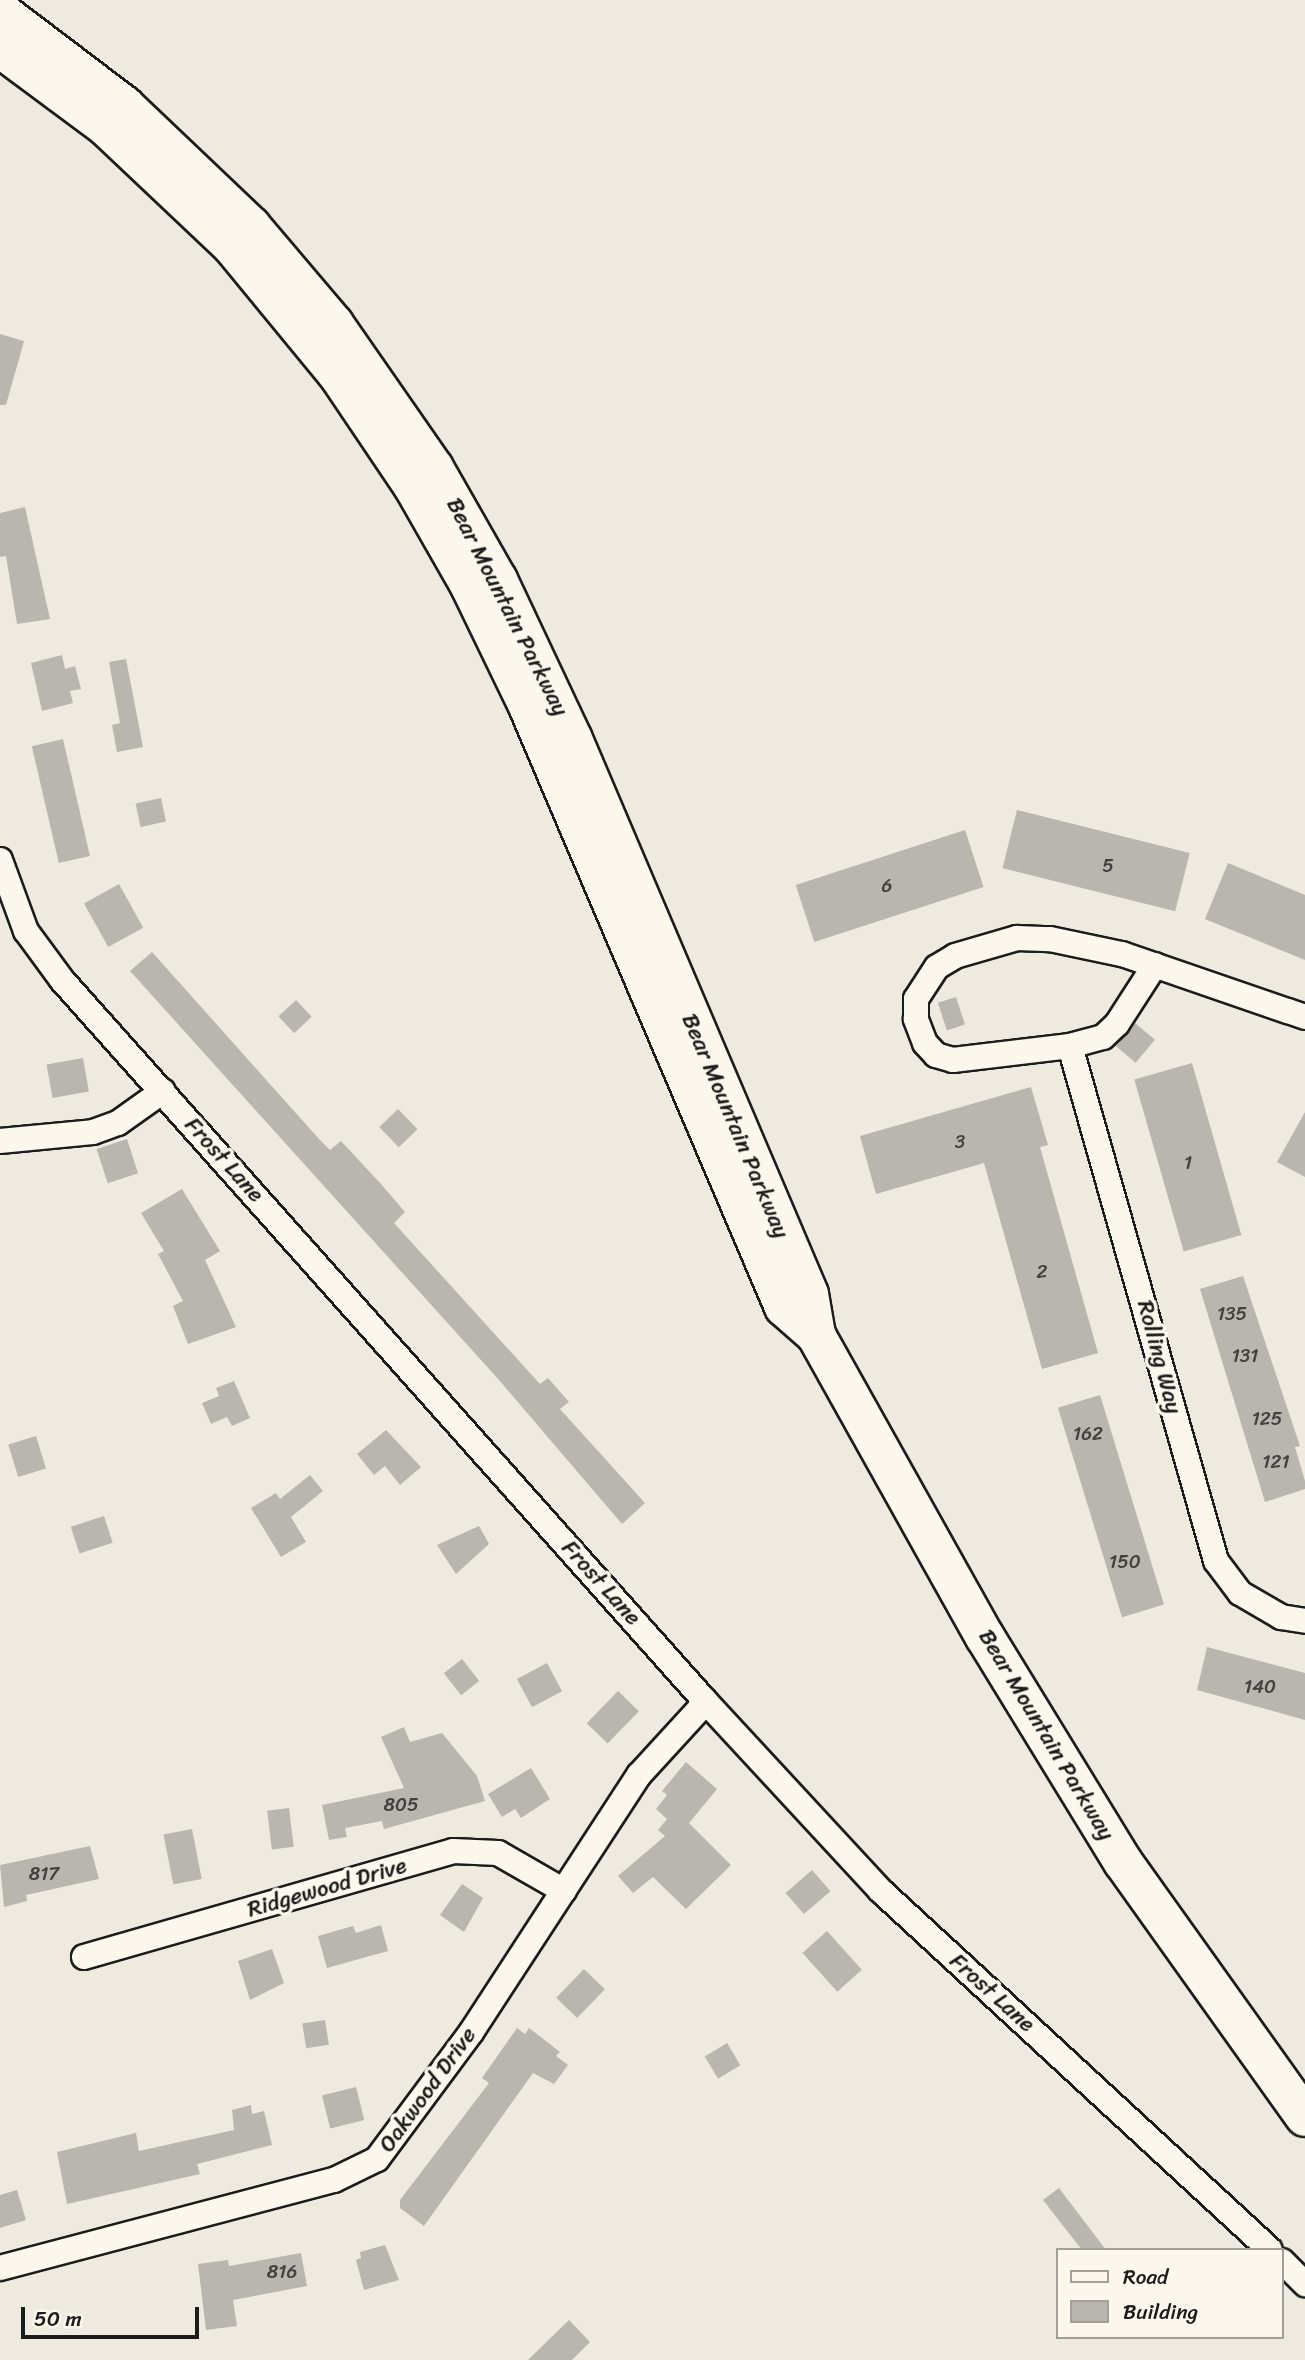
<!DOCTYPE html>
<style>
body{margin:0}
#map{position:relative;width:1305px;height:2360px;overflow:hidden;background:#eeeadf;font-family:Sriracha,sans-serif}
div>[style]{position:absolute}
.building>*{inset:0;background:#b9b6af;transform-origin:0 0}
.roads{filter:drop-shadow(2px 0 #1c1c1c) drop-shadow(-2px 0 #1c1c1c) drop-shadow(0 2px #1c1c1c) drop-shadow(0 -2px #1c1c1c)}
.street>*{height:24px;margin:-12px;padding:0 12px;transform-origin:12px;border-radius:12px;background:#fbf7ec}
.highway>*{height:38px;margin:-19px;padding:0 19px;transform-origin:19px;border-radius:19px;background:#fbf7ec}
span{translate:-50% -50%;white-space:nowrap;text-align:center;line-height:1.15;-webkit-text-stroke:7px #fbf7ec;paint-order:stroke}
.number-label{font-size:19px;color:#434241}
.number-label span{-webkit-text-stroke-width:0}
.street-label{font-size:23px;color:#1c1c1c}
.legend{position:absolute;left:1056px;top:2248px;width:228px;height:91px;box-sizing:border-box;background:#fbf7ec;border:2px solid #a29f99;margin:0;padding:9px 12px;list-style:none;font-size:21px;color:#1c1c1c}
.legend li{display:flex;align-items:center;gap:14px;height:35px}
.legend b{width:35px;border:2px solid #a29f99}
.scale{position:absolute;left:21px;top:2307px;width:178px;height:32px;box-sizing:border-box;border:4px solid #1c1c1c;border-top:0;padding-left:9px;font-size:21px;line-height:24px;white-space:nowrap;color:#1c1c1c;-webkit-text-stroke:5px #fbf7ec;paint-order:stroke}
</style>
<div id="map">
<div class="building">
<i style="clip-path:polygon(0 334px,24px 341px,6px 405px,0 405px)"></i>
<i style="clip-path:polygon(25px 507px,50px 619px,17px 624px,6px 556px,0 557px,0 513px)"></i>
<i style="clip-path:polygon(62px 655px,65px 669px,75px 666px,81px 689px,70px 691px,73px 703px,42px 711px,31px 663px)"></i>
<i style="clip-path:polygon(126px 659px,143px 747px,117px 752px,112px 725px,120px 723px,109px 662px)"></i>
<i style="left:63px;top:739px;width:120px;height:32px;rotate:77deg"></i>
<i style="left:161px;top:798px;width:24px;height:26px;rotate:78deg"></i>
<i style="left:1017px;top:810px;width:178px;height:60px;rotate:14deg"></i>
<i style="left:965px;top:830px;width:60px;height:178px;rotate:72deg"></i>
<i style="clip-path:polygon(1228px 863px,1305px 895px,1305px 960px,1205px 919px)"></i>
<i style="left:119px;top:884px;width:50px;height:40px;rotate:61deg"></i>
<i style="clip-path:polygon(152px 952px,320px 1140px,330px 1150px,341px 1141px,381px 1184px,405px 1212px,394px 1223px,540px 1384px,548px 1378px,569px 1402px,560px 1409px,645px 1503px,622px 1524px,499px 1380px,130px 971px)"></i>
<i style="left:956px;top:997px;width:29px;height:19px;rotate:72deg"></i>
<i style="left:296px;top:1000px;width:23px;height:24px;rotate:47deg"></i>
<i style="left:1135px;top:1023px;width:26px;height:30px;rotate:40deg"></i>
<i style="left:83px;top:1058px;width:34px;height:37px;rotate:80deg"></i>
<i style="left:1192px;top:1063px;width:179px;height:60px;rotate:74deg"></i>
<i style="clip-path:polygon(1031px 1087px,1048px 1145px,1040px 1147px,1098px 1353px,1042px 1369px,984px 1163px,876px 1194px,860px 1136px)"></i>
<i style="left:398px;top:1109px;width:28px;height:26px;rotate:46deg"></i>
<i style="clip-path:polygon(1305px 1112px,1305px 1177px,1277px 1162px)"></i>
<i style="left:127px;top:1139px;width:36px;height:32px;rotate:72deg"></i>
<i style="clip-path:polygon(182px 1189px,220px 1251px,205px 1260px,236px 1327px,188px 1344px,173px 1306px,183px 1301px,158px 1254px,164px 1251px,141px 1213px)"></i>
<i style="clip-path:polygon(1243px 1276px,1300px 1446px,1295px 1447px,1305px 1481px,1305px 1489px,1265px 1502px,1200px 1289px)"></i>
<i style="clip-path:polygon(234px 1381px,250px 1418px,232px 1426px,227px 1417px,211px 1424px,202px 1403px,219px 1396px,216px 1388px)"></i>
<i style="left:1100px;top:1395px;width:219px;height:44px;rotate:73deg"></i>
<i style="clip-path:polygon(386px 1430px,421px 1467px,400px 1485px,385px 1466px,374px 1475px,357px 1454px)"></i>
<i style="left:36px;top:1436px;width:34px;height:29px;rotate:73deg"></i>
<i style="clip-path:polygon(310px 1475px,323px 1491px,291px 1517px,306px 1542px,281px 1557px,251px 1508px,276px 1493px,280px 1499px)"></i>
<i style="left:104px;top:1516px;width:28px;height:35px;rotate:72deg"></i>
<i style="clip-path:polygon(479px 1526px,489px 1544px,456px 1574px,437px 1545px)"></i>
<i style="clip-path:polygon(1207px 1647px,1305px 1673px,1305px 1720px,1197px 1690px)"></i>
<i style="left:462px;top:1659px;width:28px;height:23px;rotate:52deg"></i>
<i style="left:547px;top:1663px;width:32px;height:34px;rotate:62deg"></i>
<i style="left:618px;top:1691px;width:29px;height:45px;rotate:44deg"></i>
<i style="clip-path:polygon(404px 1727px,410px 1742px,442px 1733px,477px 1776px,485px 1801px,384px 1829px,382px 1821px,345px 1828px,347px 1837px,329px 1840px,322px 1805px,404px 1788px,381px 1737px)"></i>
<i style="clip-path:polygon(686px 1762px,717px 1789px,689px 1823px,731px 1865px,686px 1909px,653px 1877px,633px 1893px,618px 1876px,665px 1836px,658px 1830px,667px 1819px,656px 1809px,667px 1795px,662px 1791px)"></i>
<i style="clip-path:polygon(531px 1768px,550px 1799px,521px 1818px,515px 1809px,502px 1817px,488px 1794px)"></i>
<i style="left:289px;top:1808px;width:39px;height:22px;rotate:83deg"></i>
<i style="left:192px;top:1829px;width:51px;height:29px;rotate:79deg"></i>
<i style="clip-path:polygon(90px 1846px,99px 1879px,26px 1895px,27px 1901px,4px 1907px,0 1865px)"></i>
<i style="left:812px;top:1870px;width:28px;height:35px;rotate:49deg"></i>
<i style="clip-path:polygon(462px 1884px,483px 1898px,464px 1932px,440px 1915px)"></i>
<i style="clip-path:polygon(381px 1925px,388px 1951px,327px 1968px,318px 1936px,353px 1926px,356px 1933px)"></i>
<i style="left:827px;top:1931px;width:52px;height:33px;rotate:48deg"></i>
<i style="clip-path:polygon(272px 1949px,284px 1983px,250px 2000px,238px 1961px)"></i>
<i style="left:584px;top:1969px;width:29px;height:40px;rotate:44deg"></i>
<i style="left:325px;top:2020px;width:25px;height:23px;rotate:81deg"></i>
<i style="clip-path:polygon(517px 2028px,525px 2034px,529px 2028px,560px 2052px,556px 2056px,568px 2065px,554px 2084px,533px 2073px,424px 2226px,400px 2208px,400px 2200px,489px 2083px,482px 2078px)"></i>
<i style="left:727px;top:2043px;width:26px;height:26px;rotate:59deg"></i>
<i style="left:356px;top:2087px;width:34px;height:35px;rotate:76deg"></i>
<i style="clip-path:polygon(251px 2105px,252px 2114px,264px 2111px,272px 2145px,197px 2164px,200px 2174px,67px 2204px,57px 2152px,136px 2133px,139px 2151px,234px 2130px,232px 2110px)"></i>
<i style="clip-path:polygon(1059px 2188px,1106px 2250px,1082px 2250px,1043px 2200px)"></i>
<i style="clip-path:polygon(17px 2190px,26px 2220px,0 2228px,0 2195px)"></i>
<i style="clip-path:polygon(385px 2245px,399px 2280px,364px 2290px,356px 2260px,361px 2258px,360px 2252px)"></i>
<i style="clip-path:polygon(301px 2253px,307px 2286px,233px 2300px,237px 2326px,206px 2330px,198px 2264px,228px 2260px,229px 2266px)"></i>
<i style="clip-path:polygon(569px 2320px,590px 2342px,572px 2360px,528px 2360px)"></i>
</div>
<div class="roads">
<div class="street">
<i style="left:0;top:860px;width:76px;rotate:69.9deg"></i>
<i style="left:26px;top:931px;width:61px;rotate:53.7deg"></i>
<i style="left:62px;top:980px;width:967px;rotate:48.27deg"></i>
<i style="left:706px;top:1702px;width:258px;rotate:47.2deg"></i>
<i style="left:881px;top:1891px;width:529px;rotate:42.7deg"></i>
<i style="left:1155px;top:965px;width:70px;rotate:122.8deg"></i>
<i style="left:1117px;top:1024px;width:19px;rotate:137deg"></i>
<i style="left:1103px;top:1037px;width:34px;rotate:165deg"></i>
<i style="left:1070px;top:1046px;width:118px;rotate:173.2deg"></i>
<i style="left:953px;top:1060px;width:18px;rotate:-164deg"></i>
<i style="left:936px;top:1055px;width:16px;rotate:-133deg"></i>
<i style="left:925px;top:1043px;width:26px;rotate:-111deg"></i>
<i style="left:916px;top:1019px;width:20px;rotate:-90deg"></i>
<i style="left:916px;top:999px;width:38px;rotate:-57deg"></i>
<i style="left:937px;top:967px;width:21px;rotate:-31deg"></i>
<i style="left:955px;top:956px;width:65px;rotate:-16.2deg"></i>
<i style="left:1017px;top:938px;width:33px;rotate:2deg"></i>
<i style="left:1050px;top:939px;width:74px;rotate:11.8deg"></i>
<i style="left:1122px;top:954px;width:176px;rotate:19deg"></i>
<i style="left:1288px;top:1011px;width:18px;rotate:19deg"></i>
<i style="left:1070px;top:1046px;width:535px;rotate:74.17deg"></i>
<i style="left:1216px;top:1561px;width:40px;rotate:53deg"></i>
<i style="left:1240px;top:1593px;width:48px;rotate:30.3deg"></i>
<i style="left:1281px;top:1617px;width:24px;rotate:9deg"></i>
<i style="left:0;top:1141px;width:93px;rotate:-5.5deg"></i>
<i style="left:93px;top:1132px;width:27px;rotate:-20deg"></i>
<i style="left:118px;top:1123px;width:55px;rotate:-35.4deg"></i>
<i style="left:84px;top:1957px;width:384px;rotate:-16deg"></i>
<i style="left:453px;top:1851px;width:45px;rotate:2.5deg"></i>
<i style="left:498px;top:1853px;width:76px;rotate:29.9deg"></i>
<i style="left:1282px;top:2261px;width:33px;rotate:45deg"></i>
<i style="left:0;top:2268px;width:345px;rotate:-14.8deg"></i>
<i style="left:334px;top:2180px;width:48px;rotate:-26deg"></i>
<i style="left:377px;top:2159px;width:159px;rotate:-53.4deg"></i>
<i style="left:472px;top:2031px;width:306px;rotate:-56.9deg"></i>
<i style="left:639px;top:1775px;width:99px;rotate:-47.5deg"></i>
</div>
<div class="highway">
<i style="left:0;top:11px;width:157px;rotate:37.2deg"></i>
<i style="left:125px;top:106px;width:174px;rotate:43.6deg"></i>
<i style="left:251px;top:226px;width:128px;rotate:49.7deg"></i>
<i style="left:334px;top:324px;width:175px;rotate:55.2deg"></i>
<i style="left:434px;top:468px;width:129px;rotate:60.3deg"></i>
<i style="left:498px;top:580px;width:174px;rotate:64.8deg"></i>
<i style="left:572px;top:737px;width:605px;rotate:66.95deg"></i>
<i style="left:809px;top:1294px;width:42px;rotate:80.3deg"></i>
<i style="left:0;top:48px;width:131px;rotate:36.6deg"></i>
<i style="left:105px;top:126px;width:175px;rotate:43.4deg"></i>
<i style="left:232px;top:246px;width:167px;rotate:50.6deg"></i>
<i style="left:338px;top:375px;width:134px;rotate:56deg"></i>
<i style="left:413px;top:486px;width:115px;rotate:60.3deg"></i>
<i style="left:470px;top:586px;width:133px;rotate:64.2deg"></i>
<i style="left:528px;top:706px;width:653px;rotate:66.93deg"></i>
<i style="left:784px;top:1307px;width:43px;rotate:41.2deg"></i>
<i style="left:816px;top:1335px;width:346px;rotate:60.8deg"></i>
<i style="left:985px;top:1637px;width:264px;rotate:58.5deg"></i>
<i style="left:1123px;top:1862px;width:313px;rotate:54.5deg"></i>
</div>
</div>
<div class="number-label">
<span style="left:1108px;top:866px">5</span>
<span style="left:887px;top:886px">6</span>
<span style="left:960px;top:1142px">3</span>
<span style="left:1188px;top:1163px">1</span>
<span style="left:1042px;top:1272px">2</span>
<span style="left:1232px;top:1314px">135</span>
<span style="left:1245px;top:1356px">131</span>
<span style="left:1267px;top:1419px">125</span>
<span style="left:1088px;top:1434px">162</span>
<span style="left:1276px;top:1462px">121</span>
<span style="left:1125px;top:1562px">150</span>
<span style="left:1260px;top:1687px">140</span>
<span style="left:401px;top:1805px">805</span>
<span style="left:44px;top:1874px">817</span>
<span style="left:282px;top:2272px">816</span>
</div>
<div class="street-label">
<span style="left:507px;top:607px;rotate:63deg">Bear Mountain Parkway</span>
<span style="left:735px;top:1126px;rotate:67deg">Bear Mountain Parkway</span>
<span style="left:224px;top:1160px;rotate:48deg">Frost Lane</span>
<span style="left:1159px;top:1357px;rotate:75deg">Rolling Way</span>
<span style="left:601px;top:1583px;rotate:48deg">Frost Lane</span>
<span style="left:1046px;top:1735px;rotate:59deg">Bear Mountain Parkway</span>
<span style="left:327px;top:1888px;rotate:-16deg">Ridgewood Drive</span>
<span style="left:992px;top:1993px;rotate:42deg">Frost Lane</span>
<span style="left:428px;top:2090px;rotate:-54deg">Oakwood Drive</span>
</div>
<ul class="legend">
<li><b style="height:9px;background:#fbf7ec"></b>Road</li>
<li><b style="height:19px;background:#b9b6af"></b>Building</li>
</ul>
<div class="scale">50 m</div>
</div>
